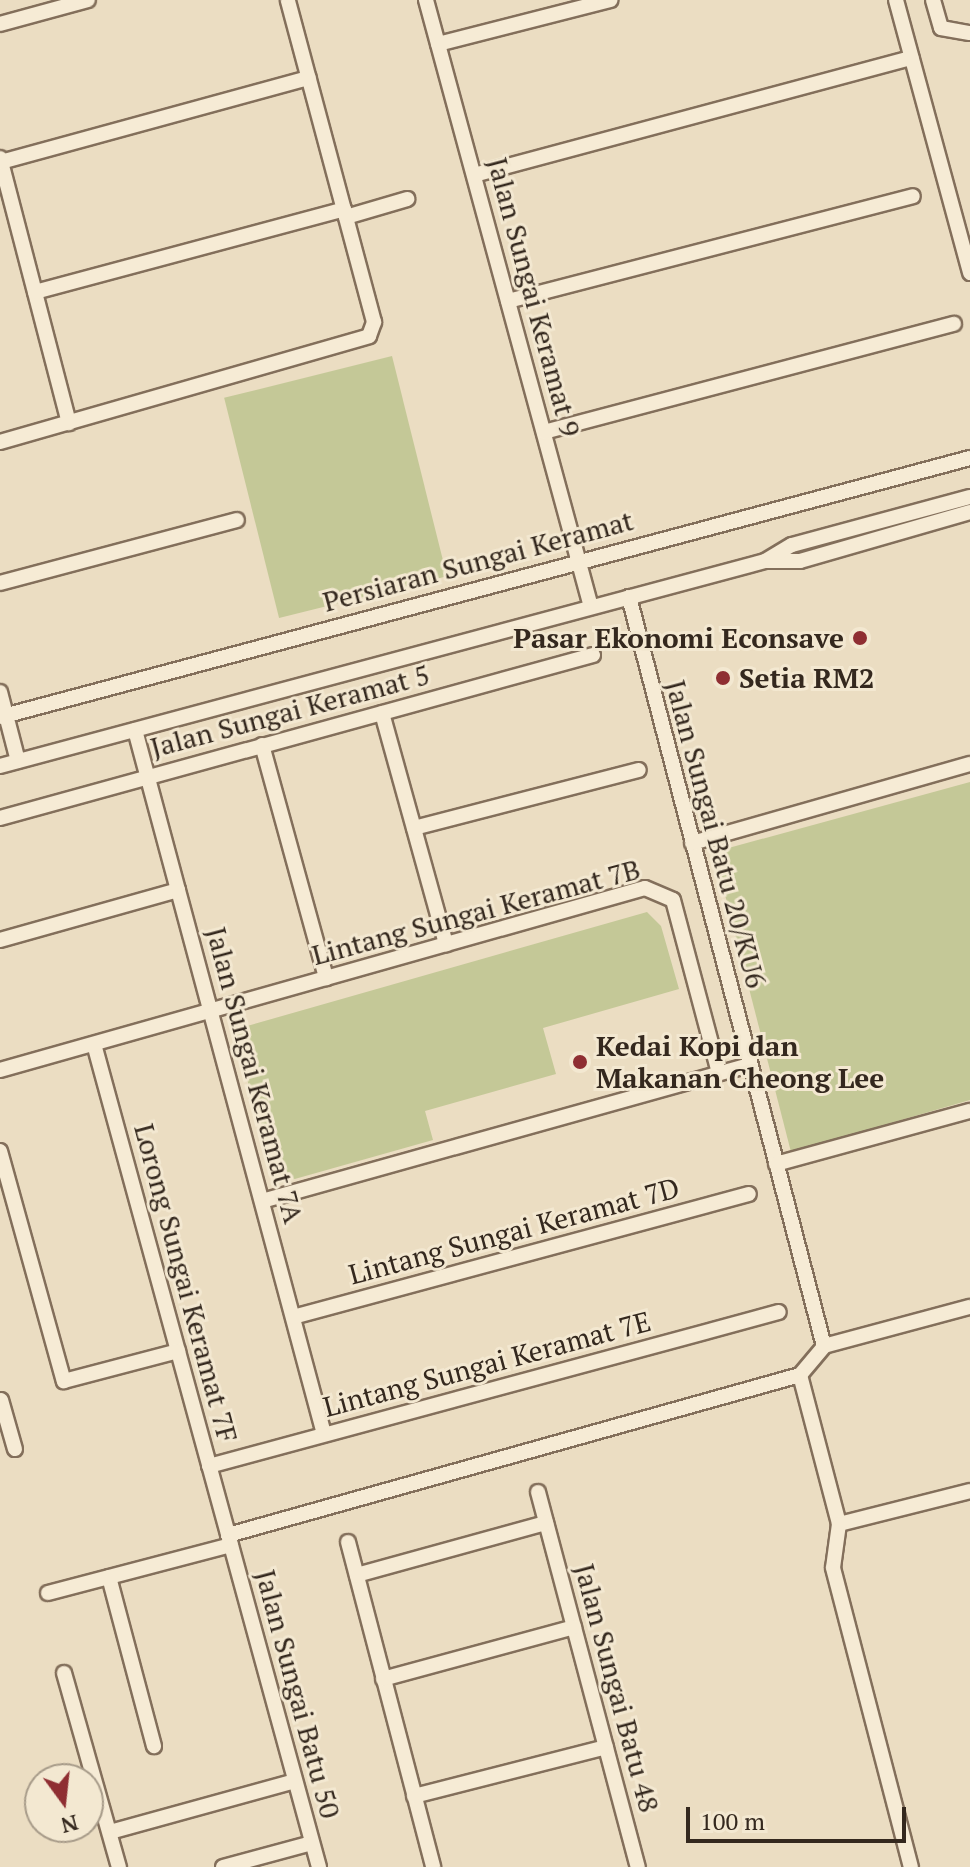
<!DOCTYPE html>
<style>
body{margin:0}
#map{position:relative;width:970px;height:1867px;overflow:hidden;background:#ebddc2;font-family:"PT Serif",serif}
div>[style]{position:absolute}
.green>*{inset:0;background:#c4c897;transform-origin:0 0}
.roads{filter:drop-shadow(2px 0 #836f5b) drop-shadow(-2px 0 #836f5b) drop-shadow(0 2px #836f5b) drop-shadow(0 -2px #836f5b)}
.minor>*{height:14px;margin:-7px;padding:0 7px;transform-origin:7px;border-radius:7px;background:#f6ebd5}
.dots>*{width:22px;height:22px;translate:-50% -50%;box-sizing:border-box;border:4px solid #f3e8d1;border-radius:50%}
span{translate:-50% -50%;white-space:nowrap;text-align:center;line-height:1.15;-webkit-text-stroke:6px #f3e8d1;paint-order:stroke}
.street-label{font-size:28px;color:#34281e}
.poi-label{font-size:28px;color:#34281e;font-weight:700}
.right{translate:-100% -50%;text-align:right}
.left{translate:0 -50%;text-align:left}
.north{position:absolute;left:24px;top:1763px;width:80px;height:80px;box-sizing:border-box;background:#f3e8d1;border:2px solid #a79b89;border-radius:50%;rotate:165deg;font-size:22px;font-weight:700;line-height:32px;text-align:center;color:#34281e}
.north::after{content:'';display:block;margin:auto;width:28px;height:36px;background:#8f2e32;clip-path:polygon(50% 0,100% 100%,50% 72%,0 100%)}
.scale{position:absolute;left:686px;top:1807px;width:220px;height:36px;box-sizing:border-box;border:4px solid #34281e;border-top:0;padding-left:10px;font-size:24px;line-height:28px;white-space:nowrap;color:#34281e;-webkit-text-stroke:6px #f3e8d1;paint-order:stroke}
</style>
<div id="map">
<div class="green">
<i style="left:392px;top:356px;width:227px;height:173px;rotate:76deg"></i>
<i style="clip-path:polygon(970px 782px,970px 1100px,791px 1152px,714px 852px)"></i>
<i style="clip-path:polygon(647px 912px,661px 926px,679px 989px,543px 1028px,556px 1074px,425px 1111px,433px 1140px,277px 1184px,233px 1030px)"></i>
</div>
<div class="roads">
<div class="minor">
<i style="left:426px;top:0;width:629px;rotate:74.79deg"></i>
<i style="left:896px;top:0;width:283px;rotate:74.8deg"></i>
<i style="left:933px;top:0;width:29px;rotate:74deg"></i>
<i style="left:941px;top:28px;width:29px;rotate:10deg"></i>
<i style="left:0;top:24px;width:91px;rotate:-15.3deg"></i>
<i style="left:438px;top:44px;width:178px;rotate:-14.3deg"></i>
<i style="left:0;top:158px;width:274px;rotate:75.4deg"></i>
<i style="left:1px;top:162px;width:319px;rotate:-15.3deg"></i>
<i style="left:474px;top:175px;width:453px;rotate:-15deg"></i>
<i style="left:346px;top:217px;width:64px;rotate:-16.4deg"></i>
<i style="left:35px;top:292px;width:320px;rotate:-15deg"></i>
<i style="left:508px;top:301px;width:418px;rotate:-14.5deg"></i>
<i style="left:544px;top:432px;width:424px;rotate:-14.8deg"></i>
<i style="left:0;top:442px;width:384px;rotate:-16deg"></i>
<i style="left:369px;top:336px;width:15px;rotate:-70deg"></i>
<i style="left:374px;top:322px;width:333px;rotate:-105deg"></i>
<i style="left:766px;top:561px;width:34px"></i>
<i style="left:800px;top:561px;width:177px;rotate:-16.1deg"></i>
<i style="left:0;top:583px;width:245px;rotate:-14.9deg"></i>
<i style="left:629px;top:597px;width:774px;rotate:75.41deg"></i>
<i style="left:0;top:692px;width:71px;rotate:75.4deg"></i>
<i style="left:382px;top:713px;width:240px;rotate:74.5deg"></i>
<i style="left:0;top:717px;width:1004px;rotate:-14.95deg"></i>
<i style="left:135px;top:730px;width:729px;rotate:74.97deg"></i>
<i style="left:262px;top:745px;width:242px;rotate:74.6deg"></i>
<i style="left:0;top:766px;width:792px;rotate:-15deg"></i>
<i style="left:765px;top:561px;width:31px;rotate:-31deg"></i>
<i style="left:792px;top:545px;width:184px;rotate:-15.1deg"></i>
<i style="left:0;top:818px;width:615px;rotate:-15.37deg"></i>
<i style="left:414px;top:828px;width:232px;rotate:-14.5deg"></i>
<i style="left:692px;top:843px;width:289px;rotate:-15.9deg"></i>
<i style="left:0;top:940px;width:185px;rotate:-15.7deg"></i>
<i style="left:94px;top:1044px;width:853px;rotate:74.71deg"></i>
<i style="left:0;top:1070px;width:670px;rotate:-15.76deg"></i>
<i style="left:645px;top:888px;width:30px;rotate:23deg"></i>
<i style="left:673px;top:900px;width:179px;rotate:75.1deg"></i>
<i style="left:0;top:1151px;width:239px;rotate:74.5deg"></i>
<i style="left:64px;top:1381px;width:118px;rotate:-14.7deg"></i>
<i style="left:776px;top:1164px;width:201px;rotate:-15.3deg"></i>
<i style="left:262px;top:1201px;width:506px;rotate:-15.6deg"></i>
<i style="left:293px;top:1317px;width:472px;rotate:-15.1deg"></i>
<i style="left:824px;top:1346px;width:151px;rotate:-15deg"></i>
<i style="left:800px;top:1375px;width:154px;rotate:75.3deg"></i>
<i style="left:839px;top:1524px;width:44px;rotate:97.8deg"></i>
<i style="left:833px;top:1568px;width:309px;rotate:75.4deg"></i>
<i style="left:800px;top:1375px;width:38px;rotate:-50deg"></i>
<i style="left:1px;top:1400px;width:51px;rotate:74.1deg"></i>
<i style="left:209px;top:1466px;width:590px;rotate:-15.12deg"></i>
<i style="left:538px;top:1492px;width:388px;rotate:75.1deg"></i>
<i style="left:839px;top:1524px;width:135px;rotate:-14.1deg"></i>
<i style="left:228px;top:1535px;width:594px;rotate:-15.63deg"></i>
<i style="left:348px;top:1542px;width:336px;rotate:75.3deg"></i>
<i style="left:357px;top:1575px;width:196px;rotate:-15.4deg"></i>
<i style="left:109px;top:1577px;width:175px;rotate:75.1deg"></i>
<i style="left:48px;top:1593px;width:189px;rotate:-14.7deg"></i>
<i style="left:64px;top:1673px;width:202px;rotate:74.2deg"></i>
<i style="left:383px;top:1679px;width:198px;rotate:-15.2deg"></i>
<i style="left:414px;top:1796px;width:198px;rotate:-14.3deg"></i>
<i style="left:110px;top:1832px;width:192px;rotate:-15.4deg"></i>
<i style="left:223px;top:1867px;width:92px;rotate:-15.1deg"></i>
</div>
</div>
<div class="dots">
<i style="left:860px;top:638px;background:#8f2e32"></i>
<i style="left:723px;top:678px;background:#8f2e32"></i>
<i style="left:580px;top:1062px;background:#8f2e32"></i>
</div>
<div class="street-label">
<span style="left:534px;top:297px;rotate:75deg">Jalan Sungai Keramat 9</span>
<span style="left:478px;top:561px;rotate:-15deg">Persiaran Sungai Keramat</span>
<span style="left:290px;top:711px;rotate:-15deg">Jalan Sungai Keramat 5</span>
<span style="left:716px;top:834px;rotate:75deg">Jalan Sungai Batu 20/KU6</span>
<span style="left:476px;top:912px;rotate:-15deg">Lintang Sungai Keramat 7B</span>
<span style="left:255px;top:1075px;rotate:75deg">Jalan Sungai Keramat 7A</span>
<span style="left:514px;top:1231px;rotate:-15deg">Lintang Sungai Keramat 7D</span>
<span style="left:186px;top:1283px;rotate:75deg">Lorong Sungai Keramat 7F</span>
<span style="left:487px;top:1364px;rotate:-15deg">Lintang Sungai Keramat 7E</span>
<span style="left:617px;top:1688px;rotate:75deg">Jalan Sungai Batu 48</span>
<span style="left:298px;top:1694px;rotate:75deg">Jalan Sungai Batu 50</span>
</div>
<div class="poi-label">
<span class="right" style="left:844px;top:638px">Pasar Ekonomi Econsave</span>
<span class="left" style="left:739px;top:678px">Setia RM2</span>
<span class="left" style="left:596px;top:1062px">Kedai Kopi dan<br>Makanan Cheong Lee</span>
</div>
<div class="north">N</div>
<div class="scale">100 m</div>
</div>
